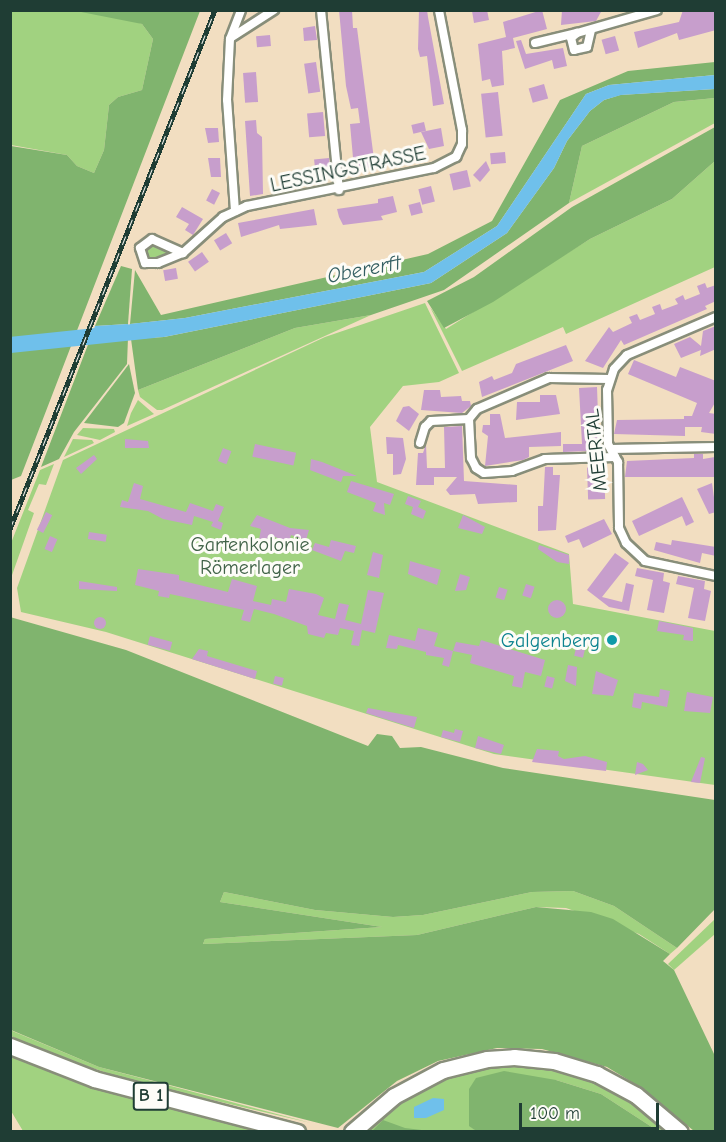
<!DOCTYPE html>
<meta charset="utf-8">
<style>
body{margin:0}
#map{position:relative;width:726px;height:1142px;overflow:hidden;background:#f2dec1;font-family:"Comic Neue",sans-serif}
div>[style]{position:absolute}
.green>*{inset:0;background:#a1d280}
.forest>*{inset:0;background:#80b46e}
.water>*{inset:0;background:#6fc0eb}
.river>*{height:16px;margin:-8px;padding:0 8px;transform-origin:8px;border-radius:8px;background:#6fc0eb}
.building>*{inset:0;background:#c79ecc;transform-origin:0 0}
.round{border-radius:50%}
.roads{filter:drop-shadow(2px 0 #888e7a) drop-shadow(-2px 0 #888e7a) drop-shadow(0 2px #888e7a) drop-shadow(0 -2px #888e7a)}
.minor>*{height:8px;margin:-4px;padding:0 4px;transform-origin:4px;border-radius:4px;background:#fff}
.motorway>*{height:15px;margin:-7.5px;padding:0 7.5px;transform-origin:7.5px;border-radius:7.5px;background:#fff}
.rail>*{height:5px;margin-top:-2.5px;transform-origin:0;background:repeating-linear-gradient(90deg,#fdfcf7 0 9px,#1f3d34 0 18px);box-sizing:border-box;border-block:2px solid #1f3d34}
.dots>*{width:16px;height:16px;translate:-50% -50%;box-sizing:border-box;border:3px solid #fdfcf7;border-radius:50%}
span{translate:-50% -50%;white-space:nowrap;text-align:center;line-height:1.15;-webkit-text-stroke:6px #fdfcf7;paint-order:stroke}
.shield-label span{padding:2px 4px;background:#fdfcf7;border:2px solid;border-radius:4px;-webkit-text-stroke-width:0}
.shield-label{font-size:18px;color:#1f3d34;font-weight:700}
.street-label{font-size:20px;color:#1f3d34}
.park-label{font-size:20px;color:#406247}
.culture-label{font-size:20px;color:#0d838f}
.right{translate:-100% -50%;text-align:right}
.water-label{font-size:21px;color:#335e62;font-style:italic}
.frame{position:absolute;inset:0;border:12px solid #1f3d34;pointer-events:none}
.scale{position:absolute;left:519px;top:1103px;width:140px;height:27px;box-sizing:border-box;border:3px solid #1f3d34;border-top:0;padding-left:8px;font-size:18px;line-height:21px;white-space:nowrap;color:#1f3d34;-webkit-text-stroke:4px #fdfcf7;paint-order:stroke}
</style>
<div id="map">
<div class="green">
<i style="clip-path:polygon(76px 10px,131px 20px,142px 24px,153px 39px,142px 90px,118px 97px,109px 105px,104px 150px,94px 173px,77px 166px,67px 155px,11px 145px,10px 11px)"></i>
<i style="clip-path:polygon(715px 98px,715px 123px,569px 203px,582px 146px,674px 102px)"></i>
<i style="clip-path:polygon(715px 161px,715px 267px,566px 334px,563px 327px,462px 371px,430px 307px,446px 329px,590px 239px,672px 199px)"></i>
<i style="clip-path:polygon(152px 243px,173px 251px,172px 255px,151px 262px,142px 256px,146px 244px)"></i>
<i style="clip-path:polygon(425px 303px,459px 373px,439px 382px,403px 386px,370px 427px,377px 482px,569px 554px,573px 604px,715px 631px,715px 785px,494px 754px,106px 632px,21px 612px,17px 588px,63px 460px,325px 337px)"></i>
<i style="clip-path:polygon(371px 315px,162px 410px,157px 410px,140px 397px,138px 390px,295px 328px)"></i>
<i style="clip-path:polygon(138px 400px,154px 414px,127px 426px,131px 413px)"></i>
<i style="clip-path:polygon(83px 428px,114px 429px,115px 432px,100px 440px,77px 435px)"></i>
<i style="clip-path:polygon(73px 439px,92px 440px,94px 443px,64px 457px)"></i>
<i style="clip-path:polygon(54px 464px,46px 485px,39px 484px,28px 510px,34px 513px,11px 578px,11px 543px,40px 470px)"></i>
<i style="clip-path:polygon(573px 891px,614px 906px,677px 948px,670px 954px,639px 934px,566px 908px,536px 907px,417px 935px,203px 944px,205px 939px,382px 927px,220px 902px,224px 892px,315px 910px,393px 917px,423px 915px,532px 892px)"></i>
<i style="clip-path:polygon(715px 919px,715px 934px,674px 970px,668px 964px)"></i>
<i style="clip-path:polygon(10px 1030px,99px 1067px,311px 1123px,131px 1081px,48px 1053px,11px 1036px)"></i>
<i style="clip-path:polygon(10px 1052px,125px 1094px,267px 1131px,23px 1131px,11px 1111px)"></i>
<i style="clip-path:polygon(541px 1063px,614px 1086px,673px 1131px,658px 1131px,601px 1094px,556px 1080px,469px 1125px,476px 1131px,365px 1132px,414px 1088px,478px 1065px)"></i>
</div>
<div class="forest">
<i style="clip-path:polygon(76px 11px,200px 11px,21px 476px,11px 480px,11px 146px,67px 155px,77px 166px,94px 173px,104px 150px,109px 105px,118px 97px,142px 90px,153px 39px,142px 24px)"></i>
<i style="clip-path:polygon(715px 62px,715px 75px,609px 85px,586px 94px,497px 226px,424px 272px,185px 318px,130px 324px,135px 270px,161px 315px,428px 254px,492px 221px,560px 100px,628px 71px)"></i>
<i style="clip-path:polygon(715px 89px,715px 98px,674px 102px,582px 146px,569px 203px,444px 290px,371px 315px,295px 328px,138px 390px,131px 339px,164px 337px,431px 283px,507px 233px,554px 168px,567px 141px,590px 111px,604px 100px,620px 95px)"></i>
<i style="clip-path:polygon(715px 127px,715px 161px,672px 199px,590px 239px,493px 302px,444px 328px,427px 301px,474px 277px,572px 207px)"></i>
<i style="clip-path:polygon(121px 266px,132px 269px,128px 324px,95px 326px)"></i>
<i style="clip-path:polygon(128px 338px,127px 364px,74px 432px,59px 459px,41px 467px,89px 342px)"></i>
<i style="clip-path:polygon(129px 364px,135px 393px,124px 423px,118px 427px,84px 423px)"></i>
<i style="clip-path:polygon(10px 617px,126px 650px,368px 746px,377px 734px,392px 736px,400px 748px,421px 747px,503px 768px,715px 800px,715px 909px,677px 948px,614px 906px,573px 891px,532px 892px,423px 915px,393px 917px,315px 910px,224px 892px,220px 902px,382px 927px,205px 939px,203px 944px,417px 935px,536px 907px,591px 912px,613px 919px,670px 954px,663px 961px,674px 970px,715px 1056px,715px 1131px,694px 1131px,640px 1087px,607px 1067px,542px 1049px,497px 1048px,438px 1061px,397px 1081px,338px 1128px,99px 1067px,11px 1030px)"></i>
<i style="clip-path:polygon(504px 1071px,556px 1080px,601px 1094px,658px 1131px,476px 1131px,469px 1126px,469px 1089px,476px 1078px)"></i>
<i style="clip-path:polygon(383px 1120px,405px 1128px,430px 1131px,372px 1131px)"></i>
</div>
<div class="water">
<i style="clip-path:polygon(715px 75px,715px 89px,621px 95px,604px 100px,590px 111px,567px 141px,554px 168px,507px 233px,431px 283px,164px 337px,131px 339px,130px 324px,185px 318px,424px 272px,497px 226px,586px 94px,609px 85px)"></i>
<i style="clip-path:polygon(128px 324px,128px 338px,89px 342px,95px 326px)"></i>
<i style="clip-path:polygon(433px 1098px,444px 1099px,444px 1110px,426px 1118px,414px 1118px,414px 1107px)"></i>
</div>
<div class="river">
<i style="left:10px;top:345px;width:144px;rotate:-6deg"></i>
</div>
<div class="building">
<i style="clip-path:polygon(339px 10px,352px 10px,353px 28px,357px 28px,375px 167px,354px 169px,350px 124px,360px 123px,358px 108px,351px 109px,346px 86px)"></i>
<i style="clip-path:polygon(419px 10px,427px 10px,428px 17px,444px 104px,433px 106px,427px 56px,420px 57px,418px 49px)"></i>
<i style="clip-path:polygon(487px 10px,489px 20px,474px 23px,472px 11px)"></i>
<i style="clip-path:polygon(542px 10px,547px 29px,513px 38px,515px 48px,502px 51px,504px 85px,492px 87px,490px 79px,482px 81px,478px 44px,506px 37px,503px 22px)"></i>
<i style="clip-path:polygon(562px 10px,602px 10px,596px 21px,561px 25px)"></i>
<i style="clip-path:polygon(683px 10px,716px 10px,716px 30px,679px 40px,677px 33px,638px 48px,634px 32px,679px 22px)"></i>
<i style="clip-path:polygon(315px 26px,317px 40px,304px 41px,303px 28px)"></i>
<i style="left:270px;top:35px;width:11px;height:14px;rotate:85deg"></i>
<i style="left:615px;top:36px;width:15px;height:14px;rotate:74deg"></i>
<i style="clip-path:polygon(521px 40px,526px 54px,563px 48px,567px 66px,554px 69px,552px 60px,525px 69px,516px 41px)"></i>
<i style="left:316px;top:62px;width:30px;height:12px;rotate:82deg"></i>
<i style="left:256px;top:72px;width:30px;height:13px;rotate:86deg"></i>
<i style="left:544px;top:84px;width:15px;height:16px;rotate:74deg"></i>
<i style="left:498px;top:92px;width:44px;height:17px;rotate:84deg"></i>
<i style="left:323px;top:112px;width:24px;height:16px;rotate:85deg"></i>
<i style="clip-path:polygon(256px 120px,257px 133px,262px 137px,263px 194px,250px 196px,245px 121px)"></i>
<i style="left:424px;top:122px;width:9px;height:13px;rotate:77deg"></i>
<i style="clip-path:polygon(205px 128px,218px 128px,219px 142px,208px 143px)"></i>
<i style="clip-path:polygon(441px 128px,444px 146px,429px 149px,421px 132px)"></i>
<i style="left:505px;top:152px;width:11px;height:15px;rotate:85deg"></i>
<i style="clip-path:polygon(208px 158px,220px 158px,221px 177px,211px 177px)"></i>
<i style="left:329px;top:158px;width:18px;height:15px;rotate:84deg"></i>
<i style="clip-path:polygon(486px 161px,490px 170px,480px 182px,473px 175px)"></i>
<i style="left:467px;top:170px;width:17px;height:18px;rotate:77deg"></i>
<i style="left:431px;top:186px;width:16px;height:13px;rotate:76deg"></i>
<i style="left:212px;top:189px;width:9px;height:13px;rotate:27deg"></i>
<i style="clip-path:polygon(393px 196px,397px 212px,381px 216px,383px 220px,343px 225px,339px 217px,337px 209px,378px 203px,378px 199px)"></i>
<i style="left:420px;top:202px;width:11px;height:12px;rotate:75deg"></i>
<i style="clip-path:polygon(182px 207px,203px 219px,193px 235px,185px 230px,189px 224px,176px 217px)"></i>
<i style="clip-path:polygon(314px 209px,317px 225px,280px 229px,279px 225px,241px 237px,238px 223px)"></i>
<i style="left:226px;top:233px;width:12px;height:14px;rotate:59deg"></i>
<i style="left:202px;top:252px;width:12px;height:17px;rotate:55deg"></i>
<i style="left:176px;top:268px;width:11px;height:13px;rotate:80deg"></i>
<i style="clip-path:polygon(705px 283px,707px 288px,716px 285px,716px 301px,705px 306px,707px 309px,624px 345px,621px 340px,603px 368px,585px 361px,609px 327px,613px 332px,632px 323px,629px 317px,637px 314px,640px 320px,655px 314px,652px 307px,660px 304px,662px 310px,678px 304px,675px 299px,683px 295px,685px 300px,700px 294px,697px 286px)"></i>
<i style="clip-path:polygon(716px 326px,716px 349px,700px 356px,701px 350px,681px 358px,674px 344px,690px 337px,701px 346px,703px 331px)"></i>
<i style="clip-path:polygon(566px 345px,573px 361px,482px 397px,479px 382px,492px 376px,494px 380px,512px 373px,516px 364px)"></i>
<i style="clip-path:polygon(634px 360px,676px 377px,680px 367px,716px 381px,716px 401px,709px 413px,716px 414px,716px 434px,701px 432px,702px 427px,685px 427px,685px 436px,614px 434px,617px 420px,684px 419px,684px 416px,692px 416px,697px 403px,628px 374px)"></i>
<i style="clip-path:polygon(597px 387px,599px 443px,590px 444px,591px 451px,563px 452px,563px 444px,582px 444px,579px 388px)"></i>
<i style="clip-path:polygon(424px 390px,440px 390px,441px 397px,461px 396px,462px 401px,470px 401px,471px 406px,462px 413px,421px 410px)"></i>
<i style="clip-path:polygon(540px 395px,556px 395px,560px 414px,516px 420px,517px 402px,540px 402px)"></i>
<i style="clip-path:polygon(409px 406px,419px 414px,409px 431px,396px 421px,403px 407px)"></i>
<i style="clip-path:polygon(490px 414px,500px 414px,505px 438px,561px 432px,561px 446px,529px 447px,529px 457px,523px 460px,485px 466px,488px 436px,482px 432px,483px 425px,490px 425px)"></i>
<i style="clip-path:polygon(462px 426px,464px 481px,517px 485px,517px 502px,478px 504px,475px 494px,450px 495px,446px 490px,457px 477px,434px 477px,434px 485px,416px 485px,418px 453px,423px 453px,426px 444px,427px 468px,445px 468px,444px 427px)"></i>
<i style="clip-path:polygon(386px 437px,403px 438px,406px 459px,401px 474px,393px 475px,393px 454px,387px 454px)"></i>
<i style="clip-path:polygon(125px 439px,148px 441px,149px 448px,125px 448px)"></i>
<i style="left:255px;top:444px;width:42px;height:13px;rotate:12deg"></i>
<i style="left:223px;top:448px;width:9px;height:14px;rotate:21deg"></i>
<i style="clip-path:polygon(694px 454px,703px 454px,703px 459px,715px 457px,716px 477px,625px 477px,627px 461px,694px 458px)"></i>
<i style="clip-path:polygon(94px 455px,97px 459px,81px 474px,76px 468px)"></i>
<i style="clip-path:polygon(311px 459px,322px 462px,357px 476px,343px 476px,341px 482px,310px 470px)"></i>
<i style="clip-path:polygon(545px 467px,553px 467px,553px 475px,560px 475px,556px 530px,538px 531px,538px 506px,543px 506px)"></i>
<i style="left:604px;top:467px;width:32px;height:17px;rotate:88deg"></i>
<i style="clip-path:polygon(351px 481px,394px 494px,390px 505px,384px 503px,385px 515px,373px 511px,376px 503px,347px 492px)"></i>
<i style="clip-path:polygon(134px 483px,143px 486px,140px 499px,186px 512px,190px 503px,213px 511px,216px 504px,224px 507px,218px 521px,223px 523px,221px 530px,211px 526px,213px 522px,194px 516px,192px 525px,163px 519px,148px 511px,120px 507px,122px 500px,128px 502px)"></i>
<i style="clip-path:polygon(712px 483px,716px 512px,709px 514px,697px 489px)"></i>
<i style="clip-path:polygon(408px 496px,421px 501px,418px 507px,426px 511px,423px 519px,411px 514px,413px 507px,405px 504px)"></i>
<i style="clip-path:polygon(682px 497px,694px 522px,686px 526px,682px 516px,639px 536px,632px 521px)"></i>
<i style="left:46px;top:512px;width:7px;height:20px;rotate:27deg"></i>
<i style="clip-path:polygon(257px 515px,290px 528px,309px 530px,306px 540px,291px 535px,289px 542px,269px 535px,266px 542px,259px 540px,261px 529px,250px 526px)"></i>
<i style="clip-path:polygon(463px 515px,485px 527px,482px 534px,458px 528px)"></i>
<i style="clip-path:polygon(604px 519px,612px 534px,583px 548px,579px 539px,568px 543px,565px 536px)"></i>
<i style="left:89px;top:532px;width:18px;height:7px;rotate:9deg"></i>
<i style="left:50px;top:536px;width:8px;height:14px;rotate:23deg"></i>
<i style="clip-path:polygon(331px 540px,356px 546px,354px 553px,345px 551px,341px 561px,312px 550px,315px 543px,329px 547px)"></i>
<i style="clip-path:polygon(672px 540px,716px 547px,716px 556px,702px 553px,700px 563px,654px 550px,656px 542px,671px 545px)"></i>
<i style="clip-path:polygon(539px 545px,569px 555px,569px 564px,557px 562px,538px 549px)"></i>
<i style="clip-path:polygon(373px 552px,383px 555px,379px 578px,367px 575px)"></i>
<i style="clip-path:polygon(615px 553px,629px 563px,602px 597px,622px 602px,626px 583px,634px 585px,629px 611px,609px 607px,587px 590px)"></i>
<i style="clip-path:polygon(410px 561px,441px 570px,437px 585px,408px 574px)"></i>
<i style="clip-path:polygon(637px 568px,664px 573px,663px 581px,670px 583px,664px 613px,647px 610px,653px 580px,635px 576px)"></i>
<i style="clip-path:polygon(138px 569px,179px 575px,179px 580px,228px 592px,232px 579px,257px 586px,253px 601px,271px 605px,272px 599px,286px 602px,289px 589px,316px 594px,324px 598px,318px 615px,335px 619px,339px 603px,349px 605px,345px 620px,361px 624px,368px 590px,384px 593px,375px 633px,362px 630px,359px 646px,351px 645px,354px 631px,340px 628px,338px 635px,326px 633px,324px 638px,308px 634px,307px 626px,274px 614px,254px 609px,250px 622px,241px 620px,244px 610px,170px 594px,169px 598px,158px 596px,159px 591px,135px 585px)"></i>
<i style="clip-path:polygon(460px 574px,470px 577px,466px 590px,455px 591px)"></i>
<i style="clip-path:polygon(678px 576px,705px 581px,704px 589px,711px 591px,705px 621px,688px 618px,694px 588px,676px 584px)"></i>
<i style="clip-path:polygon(79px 581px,117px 587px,117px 591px,79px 589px)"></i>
<i style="left:526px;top:584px;width:9px;height:12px;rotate:18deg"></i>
<i style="left:499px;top:587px;width:9px;height:11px;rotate:18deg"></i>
<i class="round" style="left:548px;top:600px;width:18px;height:18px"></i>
<i class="round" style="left:94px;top:617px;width:12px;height:12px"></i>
<i style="clip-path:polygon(659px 621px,693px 628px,693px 641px,683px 640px,684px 635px,657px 631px)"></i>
<i style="clip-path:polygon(418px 628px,438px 633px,434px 646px,453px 651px,449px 667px,442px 665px,444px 658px,426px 655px,426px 652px,398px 645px,397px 649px,386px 648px,389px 635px,415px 641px)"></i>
<i style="left:150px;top:636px;width:23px;height:9px;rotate:15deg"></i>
<i style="clip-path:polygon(481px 640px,545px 660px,541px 676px,525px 672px,522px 688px,512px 686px,514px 676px,470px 663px,472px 655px,453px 651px,456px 642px,479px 646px)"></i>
<i style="left:576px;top:648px;width:9px;height:8px;rotate:13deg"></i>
<i style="clip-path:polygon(199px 649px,208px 651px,207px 656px,257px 671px,255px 679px,192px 659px)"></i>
<i style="clip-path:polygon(568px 665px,577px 667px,576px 686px,565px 681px)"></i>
<i style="clip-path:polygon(596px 671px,618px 680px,613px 696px,592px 694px)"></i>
<i style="left:275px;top:676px;width:9px;height:8px;rotate:13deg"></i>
<i style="left:547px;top:676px;width:8px;height:11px;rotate:14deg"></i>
<i style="clip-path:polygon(660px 689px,670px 691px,667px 707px,642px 702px,641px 709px,632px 707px,634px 693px,659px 697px)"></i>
<i style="clip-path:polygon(687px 692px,713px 697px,710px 713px,684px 711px)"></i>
<i style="clip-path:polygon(368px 708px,417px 717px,414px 728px,366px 713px)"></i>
<i style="clip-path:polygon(455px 729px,463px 731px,460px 742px,441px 737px,443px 730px,454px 733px)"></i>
<i style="clip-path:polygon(478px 736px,504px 745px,501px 754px,475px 748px)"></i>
<i style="clip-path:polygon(537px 749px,559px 751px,558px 756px,564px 759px,585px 756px,607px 762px,606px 771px,532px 762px)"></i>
<i style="clip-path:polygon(701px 757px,705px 758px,700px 783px,691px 782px)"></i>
<i style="clip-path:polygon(637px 762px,643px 764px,648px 770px,635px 775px)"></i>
</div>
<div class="roads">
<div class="minor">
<i style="left:321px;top:10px;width:181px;rotate:84.3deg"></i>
<i style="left:591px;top:30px;width:17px;rotate:103deg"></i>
<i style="left:587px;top:47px;width:13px;rotate:167deg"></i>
<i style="left:574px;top:50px;width:12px;rotate:-104deg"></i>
<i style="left:571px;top:38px;width:8px;rotate:-40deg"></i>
<i style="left:577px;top:33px;width:83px;rotate:-16deg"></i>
<i style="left:232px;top:37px;width:50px;rotate:-32.7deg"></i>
<i style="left:535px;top:43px;width:42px;rotate:-13.7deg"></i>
<i style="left:235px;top:211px;width:111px;rotate:-94.1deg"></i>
<i style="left:227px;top:100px;width:61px;rotate:-87.2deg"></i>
<i style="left:230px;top:39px;width:31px;rotate:-69deg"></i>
<i style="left:183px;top:253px;width:34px;rotate:-156deg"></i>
<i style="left:152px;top:239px;width:15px;rotate:143deg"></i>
<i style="left:140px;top:248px;width:16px;rotate:72deg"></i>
<i style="left:145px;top:263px;width:13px"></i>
<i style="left:158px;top:263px;width:27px;rotate:-22deg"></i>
<i style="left:183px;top:253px;width:54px;rotate:-42deg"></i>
<i style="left:223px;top:217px;width:26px;rotate:-25deg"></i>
<i style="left:247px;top:206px;width:191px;rotate:-11.5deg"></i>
<i style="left:434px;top:168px;width:25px;rotate:-27deg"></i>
<i style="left:456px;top:157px;width:14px;rotate:-65deg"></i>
<i style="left:462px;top:144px;width:14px;rotate:-90deg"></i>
<i style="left:462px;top:130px;width:122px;rotate:-100.9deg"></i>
<i style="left:716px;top:317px;width:97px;rotate:156.9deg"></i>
<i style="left:627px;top:355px;width:19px;rotate:133deg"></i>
<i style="left:614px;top:369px;width:22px;rotate:108deg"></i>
<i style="left:607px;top:390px;width:54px;rotate:88.9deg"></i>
<i style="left:608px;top:444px;width:21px;rotate:61deg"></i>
<i style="left:618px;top:462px;width:66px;rotate:89.1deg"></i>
<i style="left:619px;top:528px;width:17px;rotate:65deg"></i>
<i style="left:626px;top:543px;width:26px;rotate:43deg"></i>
<i style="left:645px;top:561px;width:73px;rotate:11.9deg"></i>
<i style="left:609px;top:379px;width:60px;rotate:-179deg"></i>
<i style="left:549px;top:378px;width:78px;rotate:156.7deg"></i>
<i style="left:477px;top:409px;width:13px;rotate:129deg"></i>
<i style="left:469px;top:419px;width:39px;rotate:87deg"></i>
<i style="left:471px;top:458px;width:11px;rotate:63deg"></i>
<i style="left:476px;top:468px;width:9px;rotate:32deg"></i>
<i style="left:484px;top:473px;width:28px;rotate:-4deg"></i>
<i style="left:512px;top:471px;width:35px;rotate:-20deg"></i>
<i style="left:545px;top:459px;width:70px;rotate:-1.6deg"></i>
<i style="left:420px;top:443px;width:17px;rotate:-73deg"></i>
<i style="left:425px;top:427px;width:8px;rotate:-45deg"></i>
<i style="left:431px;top:421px;width:38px;rotate:-3deg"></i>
<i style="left:611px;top:449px;width:105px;rotate:-1.1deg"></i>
</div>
<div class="motorway">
<i style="left:10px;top:1046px;width:90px;rotate:21.4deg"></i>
<i style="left:94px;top:1079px;width:210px;rotate:14.6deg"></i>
<i style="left:352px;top:1132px;width:55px;rotate:-40.6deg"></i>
<i style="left:394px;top:1096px;width:55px;rotate:-28deg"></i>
<i style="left:443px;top:1070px;width:45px;rotate:-14deg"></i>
<i style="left:487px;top:1059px;width:27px;rotate:-4deg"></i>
<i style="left:514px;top:1057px;width:40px;rotate:5.7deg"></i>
<i style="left:554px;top:1061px;width:45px;rotate:16.8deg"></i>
<i style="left:597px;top:1074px;width:44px;rotate:28.3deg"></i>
<i style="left:636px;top:1095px;width:57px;rotate:40.1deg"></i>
</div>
</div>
<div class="rail">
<i style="left:10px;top:529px;width:558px;rotate:-68.45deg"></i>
</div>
<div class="dots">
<i style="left:612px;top:640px;background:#0f9aa8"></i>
</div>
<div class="shield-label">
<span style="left:151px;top:1096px">B 1</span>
</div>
<div class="street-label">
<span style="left:348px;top:169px;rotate:-12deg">LESSINGSTRASSE</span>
<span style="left:596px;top:450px;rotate:-96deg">MEERTAL</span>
</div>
<div class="park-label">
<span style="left:250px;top:556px">Gartenkolonie<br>Römerlager</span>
</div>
<div class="culture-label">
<span class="right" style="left:600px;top:640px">Galgenberg</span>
</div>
<div class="water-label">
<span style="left:364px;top:269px;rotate:-11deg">Obererft</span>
</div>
<div class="frame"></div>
<div class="scale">100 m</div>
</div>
